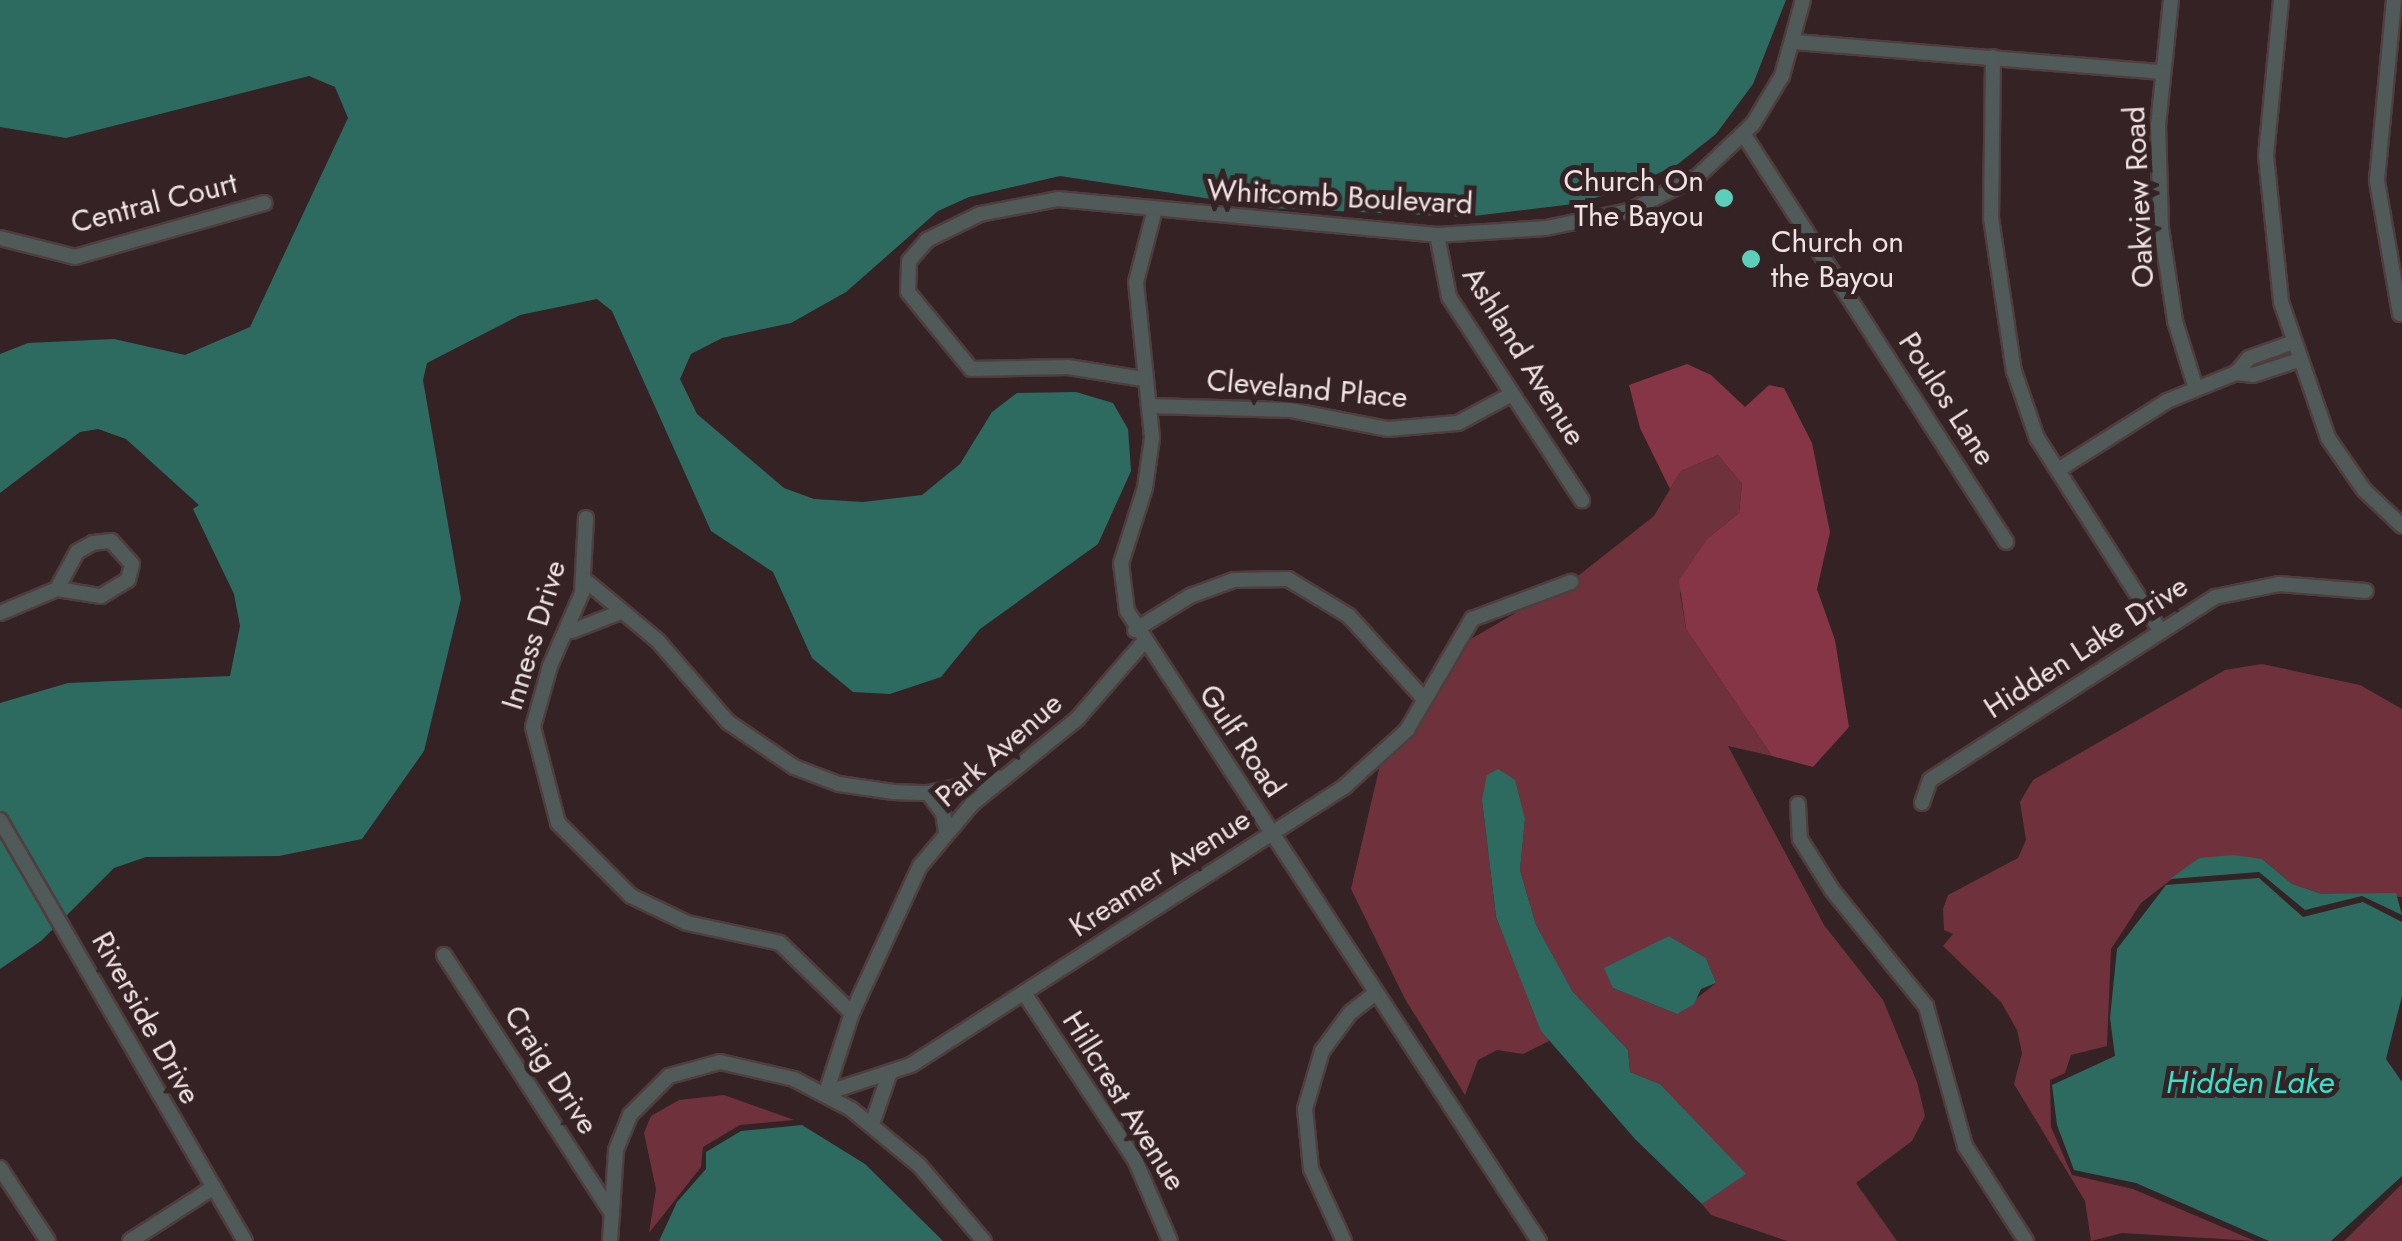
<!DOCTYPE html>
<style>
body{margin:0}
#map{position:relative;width:2402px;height:1241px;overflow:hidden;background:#352224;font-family:Jost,sans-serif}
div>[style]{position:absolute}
.green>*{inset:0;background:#6f323c}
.forest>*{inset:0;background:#853545}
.water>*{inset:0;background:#2d6b61}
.roads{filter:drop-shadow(2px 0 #4f3d3f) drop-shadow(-2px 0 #4f3d3f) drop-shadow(0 2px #4f3d3f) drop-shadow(0 -2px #4f3d3f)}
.minor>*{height:14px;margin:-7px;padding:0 7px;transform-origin:7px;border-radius:7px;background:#505a58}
.dots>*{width:28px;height:28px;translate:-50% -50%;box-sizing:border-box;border:5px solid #352224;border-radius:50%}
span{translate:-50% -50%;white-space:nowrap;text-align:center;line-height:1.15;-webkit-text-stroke:10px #352224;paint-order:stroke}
.poi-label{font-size:30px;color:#f0e3e4}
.right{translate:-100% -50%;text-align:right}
.left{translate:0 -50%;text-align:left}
.street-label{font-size:30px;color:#f0e3e4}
.water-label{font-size:32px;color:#33e4cd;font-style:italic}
</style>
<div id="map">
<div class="green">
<i style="clip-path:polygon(evenodd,1718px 455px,1742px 484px,1739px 513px,1708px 538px,1680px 593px,1686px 629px,1772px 756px,1728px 746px,1824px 925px,1883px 1000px,1917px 1082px,1925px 1116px,1912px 1141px,1856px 1183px,1897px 1241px,1787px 1241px,1711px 1215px,1702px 1204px,1745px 1174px,1660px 1084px,1630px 1072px,1628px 1050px,1573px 992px,1536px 925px,1520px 870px,1525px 819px,1482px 800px,1496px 918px,1549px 1041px,1523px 1054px,1497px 1050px,1478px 1060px,1465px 1095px,1405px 999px,1351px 889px,1380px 765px,1413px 733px,1464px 643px,1545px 596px,1579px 586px,1578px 576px,1654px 516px,1681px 471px,1718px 455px,1669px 936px,1706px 958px,1716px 983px,1677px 1014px,1613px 988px,1669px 936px)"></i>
<i style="clip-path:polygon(2262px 664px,2360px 685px,2402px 709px,2402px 897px,2322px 894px,2292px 884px,2262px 859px,2199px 858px,2141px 903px,2111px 949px,2107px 1046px,2071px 1055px,2065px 1073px,2050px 1080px,2051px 1127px,2072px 1175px,2133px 1189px,2255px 1241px,2122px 1233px,2091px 1241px,2085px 1201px,2014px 1084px,2022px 1053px,2017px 1030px,2001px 1002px,1943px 946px,1953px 934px,1944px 930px,1943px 909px,1948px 895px,2018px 858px,2026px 840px,2020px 802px,2033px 780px,2225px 670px)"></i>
<i style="clip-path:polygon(724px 1095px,794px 1120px,740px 1125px,703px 1147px,701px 1167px,649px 1233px,656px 1189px,644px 1133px,651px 1116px,679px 1100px)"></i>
<i style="clip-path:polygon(2402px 1184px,2402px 1241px,2344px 1241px)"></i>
</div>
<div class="forest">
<i style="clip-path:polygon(1687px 364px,1711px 375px,1745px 407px,1769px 385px,1784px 388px,1812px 443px,1830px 532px,1817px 589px,1835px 640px,1849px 727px,1813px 767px,1772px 756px,1686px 629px,1679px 580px,1708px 538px,1739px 513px,1742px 484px,1718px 455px,1681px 471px,1670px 489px,1640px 428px,1629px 385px)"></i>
</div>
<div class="water">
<i style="clip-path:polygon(0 0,1786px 0,1753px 84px,1716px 134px,1678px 164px,1623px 190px,1573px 204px,1465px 217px,1270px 208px,1060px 176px,969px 197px,938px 211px,846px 292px,791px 323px,722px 338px,691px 354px,680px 379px,697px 414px,784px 488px,814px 499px,863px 502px,922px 495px,960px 464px,992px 412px,1017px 393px,1076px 392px,1113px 403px,1128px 429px,1131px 471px,1098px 544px,980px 629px,941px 677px,890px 694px,853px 692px,812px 658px,773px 572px,711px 531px,612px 311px,597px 299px,520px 315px,427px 363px,423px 380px,461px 599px,424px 751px,362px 839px,279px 856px,146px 857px,114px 868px,41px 941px,0 969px,0 703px,68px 683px,230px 676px,240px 626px,234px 594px,193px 509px,199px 505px,126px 439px,98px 429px,80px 432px,0 493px,0 354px,28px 343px,114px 339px,185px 355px,250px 327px,348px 118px,335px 87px,309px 76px,66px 138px,0 127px)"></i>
<i style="clip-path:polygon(1498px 769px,1515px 780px,1525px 819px,1520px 870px,1536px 925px,1573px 992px,1628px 1050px,1630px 1072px,1660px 1084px,1746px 1174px,1702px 1204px,1635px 1139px,1541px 1031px,1496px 917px,1482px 800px,1487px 775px)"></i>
<i style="clip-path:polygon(2233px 855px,2262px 859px,2292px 884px,2322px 894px,2396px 893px,2402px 915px,2362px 896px,2305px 910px,2259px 872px,2170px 879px,2199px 858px)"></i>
<i style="clip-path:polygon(2259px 878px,2303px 917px,2363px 902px,2402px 922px,2402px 996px,2386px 1059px,2402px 1082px,2402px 1176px,2331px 1241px,2269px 1241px,2136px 1183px,2074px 1170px,2057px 1125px,2052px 1085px,2115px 1056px,2110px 1018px,2117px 949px,2166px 885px)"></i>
<i style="clip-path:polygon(1669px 936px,1706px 958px,1716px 983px,1701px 989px,1694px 1004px,1677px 1014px,1613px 988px,1604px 968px)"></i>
<i style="clip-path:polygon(802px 1125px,865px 1164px,943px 1241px,659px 1241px,677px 1202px,706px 1169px,706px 1152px,741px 1131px)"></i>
</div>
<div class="roads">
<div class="minor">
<i style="left:2171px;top:0;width:126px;rotate:95.9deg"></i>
<i style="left:2158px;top:125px;width:103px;rotate:88.3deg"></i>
<i style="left:2161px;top:228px;width:94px;rotate:81.4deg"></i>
<i style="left:2175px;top:321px;width:71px;rotate:72.8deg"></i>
<i style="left:2281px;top:0;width:157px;rotate:95.5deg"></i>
<i style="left:2266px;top:156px;width:147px;rotate:84.1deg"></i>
<i style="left:2281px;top:302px;width:144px;rotate:70.9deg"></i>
<i style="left:2328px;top:438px;width:63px;rotate:55.3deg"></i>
<i style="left:2364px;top:490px;width:52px;rotate:43.5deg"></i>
<i style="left:2394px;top:0;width:182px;rotate:95.4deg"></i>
<i style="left:2377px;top:181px;width:135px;rotate:80.2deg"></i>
<i style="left:1796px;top:42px;width:367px;rotate:4.7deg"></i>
<i style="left:1993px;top:57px;width:161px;rotate:90.7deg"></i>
<i style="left:1991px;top:218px;width:155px;rotate:81.5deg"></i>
<i style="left:2014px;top:371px;width:71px;rotate:71.1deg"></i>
<i style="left:2037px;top:438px;width:228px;rotate:57.4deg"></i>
<i style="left:1744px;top:135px;width:484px;rotate:57.2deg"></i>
<i style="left:1154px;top:213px;width:71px;rotate:104.6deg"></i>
<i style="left:1136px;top:282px;width:157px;rotate:84.1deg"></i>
<i style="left:1152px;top:438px;width:50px;rotate:98deg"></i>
<i style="left:1145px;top:488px;width:79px;rotate:107.7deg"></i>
<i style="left:1121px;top:563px;width:48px;rotate:82.9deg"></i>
<i style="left:1127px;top:611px;width:753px;rotate:56.82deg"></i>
<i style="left:1437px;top:235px;width:63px;rotate:79deg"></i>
<i style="left:1449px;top:297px;width:243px;rotate:56.8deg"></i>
<i style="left:0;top:238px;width:77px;rotate:14.2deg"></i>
<i style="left:75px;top:257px;width:197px;rotate:-15.9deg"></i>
<i style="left:2291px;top:343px;width:45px;rotate:160.3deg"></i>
<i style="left:2249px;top:358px;width:20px;rotate:131deg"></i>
<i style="left:2236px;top:373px;width:17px;rotate:7deg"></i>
<i style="left:2253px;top:375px;width:45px;rotate:-18deg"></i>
<i style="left:1143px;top:379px;width:76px;rotate:-170.9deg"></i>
<i style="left:1068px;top:367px;width:97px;rotate:178.8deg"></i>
<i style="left:971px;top:369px;width:99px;rotate:-129.3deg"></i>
<i style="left:908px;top:292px;width:31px;rotate:-88deg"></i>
<i style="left:909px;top:261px;width:28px;rotate:-49deg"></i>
<i style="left:927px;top:240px;width:59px;rotate:-26.1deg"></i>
<i style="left:980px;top:214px;width:79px;rotate:-10.9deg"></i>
<i style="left:1058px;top:199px;width:381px;rotate:5.4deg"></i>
<i style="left:1437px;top:235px;width:109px;rotate:-3.7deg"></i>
<i style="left:1546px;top:228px;width:85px;rotate:-11.6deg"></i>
<i style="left:1629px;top:211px;width:76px;rotate:-26.6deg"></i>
<i style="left:1697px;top:177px;width:77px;rotate:-43.4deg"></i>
<i style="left:1753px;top:124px;width:56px;rotate:-58.9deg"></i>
<i style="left:1782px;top:76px;width:79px;rotate:-74.6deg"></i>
<i style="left:1149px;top:406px;width:141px;rotate:1.6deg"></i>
<i style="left:1290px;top:410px;width:100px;rotate:11deg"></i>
<i style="left:1388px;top:429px;width:70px;rotate:-4.9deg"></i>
<i style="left:1458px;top:423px;width:61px;rotate:-28.2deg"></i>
<i style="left:2058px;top:470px;width:129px;rotate:-32.3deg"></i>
<i style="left:2167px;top:401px;width:74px;rotate:-22.1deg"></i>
<i style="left:586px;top:518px;width:75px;rotate:93.1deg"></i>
<i style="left:582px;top:593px;width:80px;rotate:113.7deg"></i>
<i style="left:550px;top:666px;width:63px;rotate:105.6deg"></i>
<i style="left:533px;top:727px;width:99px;rotate:75.4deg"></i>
<i style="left:558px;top:823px;width:103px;rotate:45deg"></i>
<i style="left:631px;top:896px;width:62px;rotate:25.7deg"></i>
<i style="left:687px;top:923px;width:95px;rotate:12.1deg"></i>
<i style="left:780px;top:943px;width:100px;rotate:44.2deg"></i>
<i style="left:585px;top:580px;width:95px;rotate:39.9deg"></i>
<i style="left:658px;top:641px;width:107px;rotate:49.2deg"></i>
<i style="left:728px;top:722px;width:80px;rotate:34.3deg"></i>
<i style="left:794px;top:767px;width:48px;rotate:20.7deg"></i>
<i style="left:839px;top:784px;width:55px;rotate:8.4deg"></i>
<i style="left:893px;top:792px;width:35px;rotate:2deg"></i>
<i style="left:928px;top:793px;width:73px;rotate:-11.9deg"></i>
<i style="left:0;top:613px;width:62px;rotate:-22.8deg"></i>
<i style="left:57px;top:589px;width:45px;rotate:9deg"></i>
<i style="left:101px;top:596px;width:31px;rotate:-31deg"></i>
<i style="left:128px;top:580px;width:16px;rotate:-76deg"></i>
<i style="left:132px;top:564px;width:31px;rotate:-132deg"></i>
<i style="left:111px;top:541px;width:18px;rotate:174deg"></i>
<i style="left:93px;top:543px;width:18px;rotate:151deg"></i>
<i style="left:77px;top:552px;width:42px;rotate:118.4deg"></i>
<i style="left:1135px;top:630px;width:65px;rotate:-31.7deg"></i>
<i style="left:1190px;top:596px;width:47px;rotate:-20deg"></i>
<i style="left:1234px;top:580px;width:54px;rotate:-1.1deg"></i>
<i style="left:1288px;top:579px;width:71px;rotate:31.2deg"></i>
<i style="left:1349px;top:616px;width:113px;rotate:47.9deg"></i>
<i style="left:572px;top:631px;width:53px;rotate:-21.2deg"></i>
<i style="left:928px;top:793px;width:25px;rotate:53deg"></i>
<i style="left:943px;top:813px;width:20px;rotate:81deg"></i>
<i style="left:1922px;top:803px;width:24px;rotate:-71deg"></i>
<i style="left:1930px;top:780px;width:339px;rotate:-32.7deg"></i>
<i style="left:2215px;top:597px;width:65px;rotate:-11.5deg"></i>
<i style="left:2279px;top:584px;width:87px;rotate:4.6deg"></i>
<i style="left:1798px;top:804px;width:35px;rotate:87deg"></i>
<i style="left:1800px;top:839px;width:60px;rotate:57.9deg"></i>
<i style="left:1832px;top:890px;width:149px;rotate:51deg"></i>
<i style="left:1926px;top:1006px;width:145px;rotate:74.4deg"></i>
<i style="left:1965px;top:1146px;width:113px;rotate:57.3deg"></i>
<i style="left:0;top:820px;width:487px;rotate:59.8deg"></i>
<i style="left:444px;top:955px;width:309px;rotate:57deg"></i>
<i style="left:1024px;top:993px;width:201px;rotate:56.4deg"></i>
<i style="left:1135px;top:1160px;width:88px;rotate:66.6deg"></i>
<i style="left:826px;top:1093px;width:89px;rotate:-18.2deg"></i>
<i style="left:911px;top:1065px;width:515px;rotate:-32.7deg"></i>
<i style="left:1344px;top:787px;width:85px;rotate:-42.1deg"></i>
<i style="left:1407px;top:730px;width:129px;rotate:-59.6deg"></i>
<i style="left:1472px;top:619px;width:106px;rotate:-20.5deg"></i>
<i style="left:826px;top:1093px;width:84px;rotate:-72deg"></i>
<i style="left:852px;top:1013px;width:162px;rotate:-65.2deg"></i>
<i style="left:920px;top:866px;width:81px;rotate:-50deg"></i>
<i style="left:972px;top:804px;width:135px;rotate:-39deg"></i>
<i style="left:1077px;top:719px;width:99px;rotate:-49.1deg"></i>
<i style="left:872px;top:1124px;width:52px;rotate:-70.9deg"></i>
<i style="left:0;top:1168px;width:87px;rotate:56.7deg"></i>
<i style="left:130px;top:1241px;width:96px;rotate:-32.7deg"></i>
<i style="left:610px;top:1241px;width:91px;rotate:-86.2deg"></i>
<i style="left:616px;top:1150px;width:38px;rotate:-68deg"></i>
<i style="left:630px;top:1115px;width:55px;rotate:-45deg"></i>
<i style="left:669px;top:1076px;width:53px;rotate:-15.4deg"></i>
<i style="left:720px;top:1062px;width:76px;rotate:12.9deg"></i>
<i style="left:794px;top:1079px;width:64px;rotate:27.8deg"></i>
<i style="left:851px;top:1109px;width:88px;rotate:39.5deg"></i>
<i style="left:919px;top:1165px;width:100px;rotate:49.5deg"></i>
<i style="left:1344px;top:1241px;width:79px;rotate:-114.6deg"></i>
<i style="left:1311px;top:1169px;width:60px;rotate:-95.7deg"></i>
<i style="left:1305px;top:1109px;width:60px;rotate:-73.7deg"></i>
<i style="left:1322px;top:1051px;width:47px;rotate:-53.6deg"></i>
<i style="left:1350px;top:1013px;width:33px;rotate:-38deg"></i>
</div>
</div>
<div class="dots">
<i style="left:1724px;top:198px;background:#5bcebc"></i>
<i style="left:1751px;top:259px;background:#5bcebc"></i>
</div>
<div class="poi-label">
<span class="right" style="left:1704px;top:198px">Church On<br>The Bayou</span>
<span class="left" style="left:1771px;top:259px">Church on<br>the Bayou</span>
</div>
<div class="street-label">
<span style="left:1340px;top:197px;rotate:3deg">Whitcomb Boulevard</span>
<span style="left:2139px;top:197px;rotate:-93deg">Oakview Road</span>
<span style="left:154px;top:203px;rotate:-14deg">Central Court</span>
<span style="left:1524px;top:356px;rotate:58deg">Ashland Avenue</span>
<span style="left:1307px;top:389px;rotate:5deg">Cleveland Place</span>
<span style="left:1947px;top:399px;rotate:57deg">Poulos Lane</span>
<span style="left:534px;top:635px;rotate:-73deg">Inness Drive</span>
<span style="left:2086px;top:647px;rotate:-33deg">Hidden Lake Drive</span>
<span style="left:1242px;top:741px;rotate:56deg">Gulf Road</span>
<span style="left:999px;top:750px;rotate:-41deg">Park Avenue</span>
<span style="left:1160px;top:873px;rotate:-33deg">Kreamer Avenue</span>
<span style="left:146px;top:1018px;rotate:61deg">Riverside Drive</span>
<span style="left:551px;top:1070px;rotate:57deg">Craig Drive</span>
<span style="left:1124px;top:1101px;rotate:58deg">Hillcrest Avenue</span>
</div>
<div class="water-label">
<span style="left:2250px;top:1082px">Hidden Lake</span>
</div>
</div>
